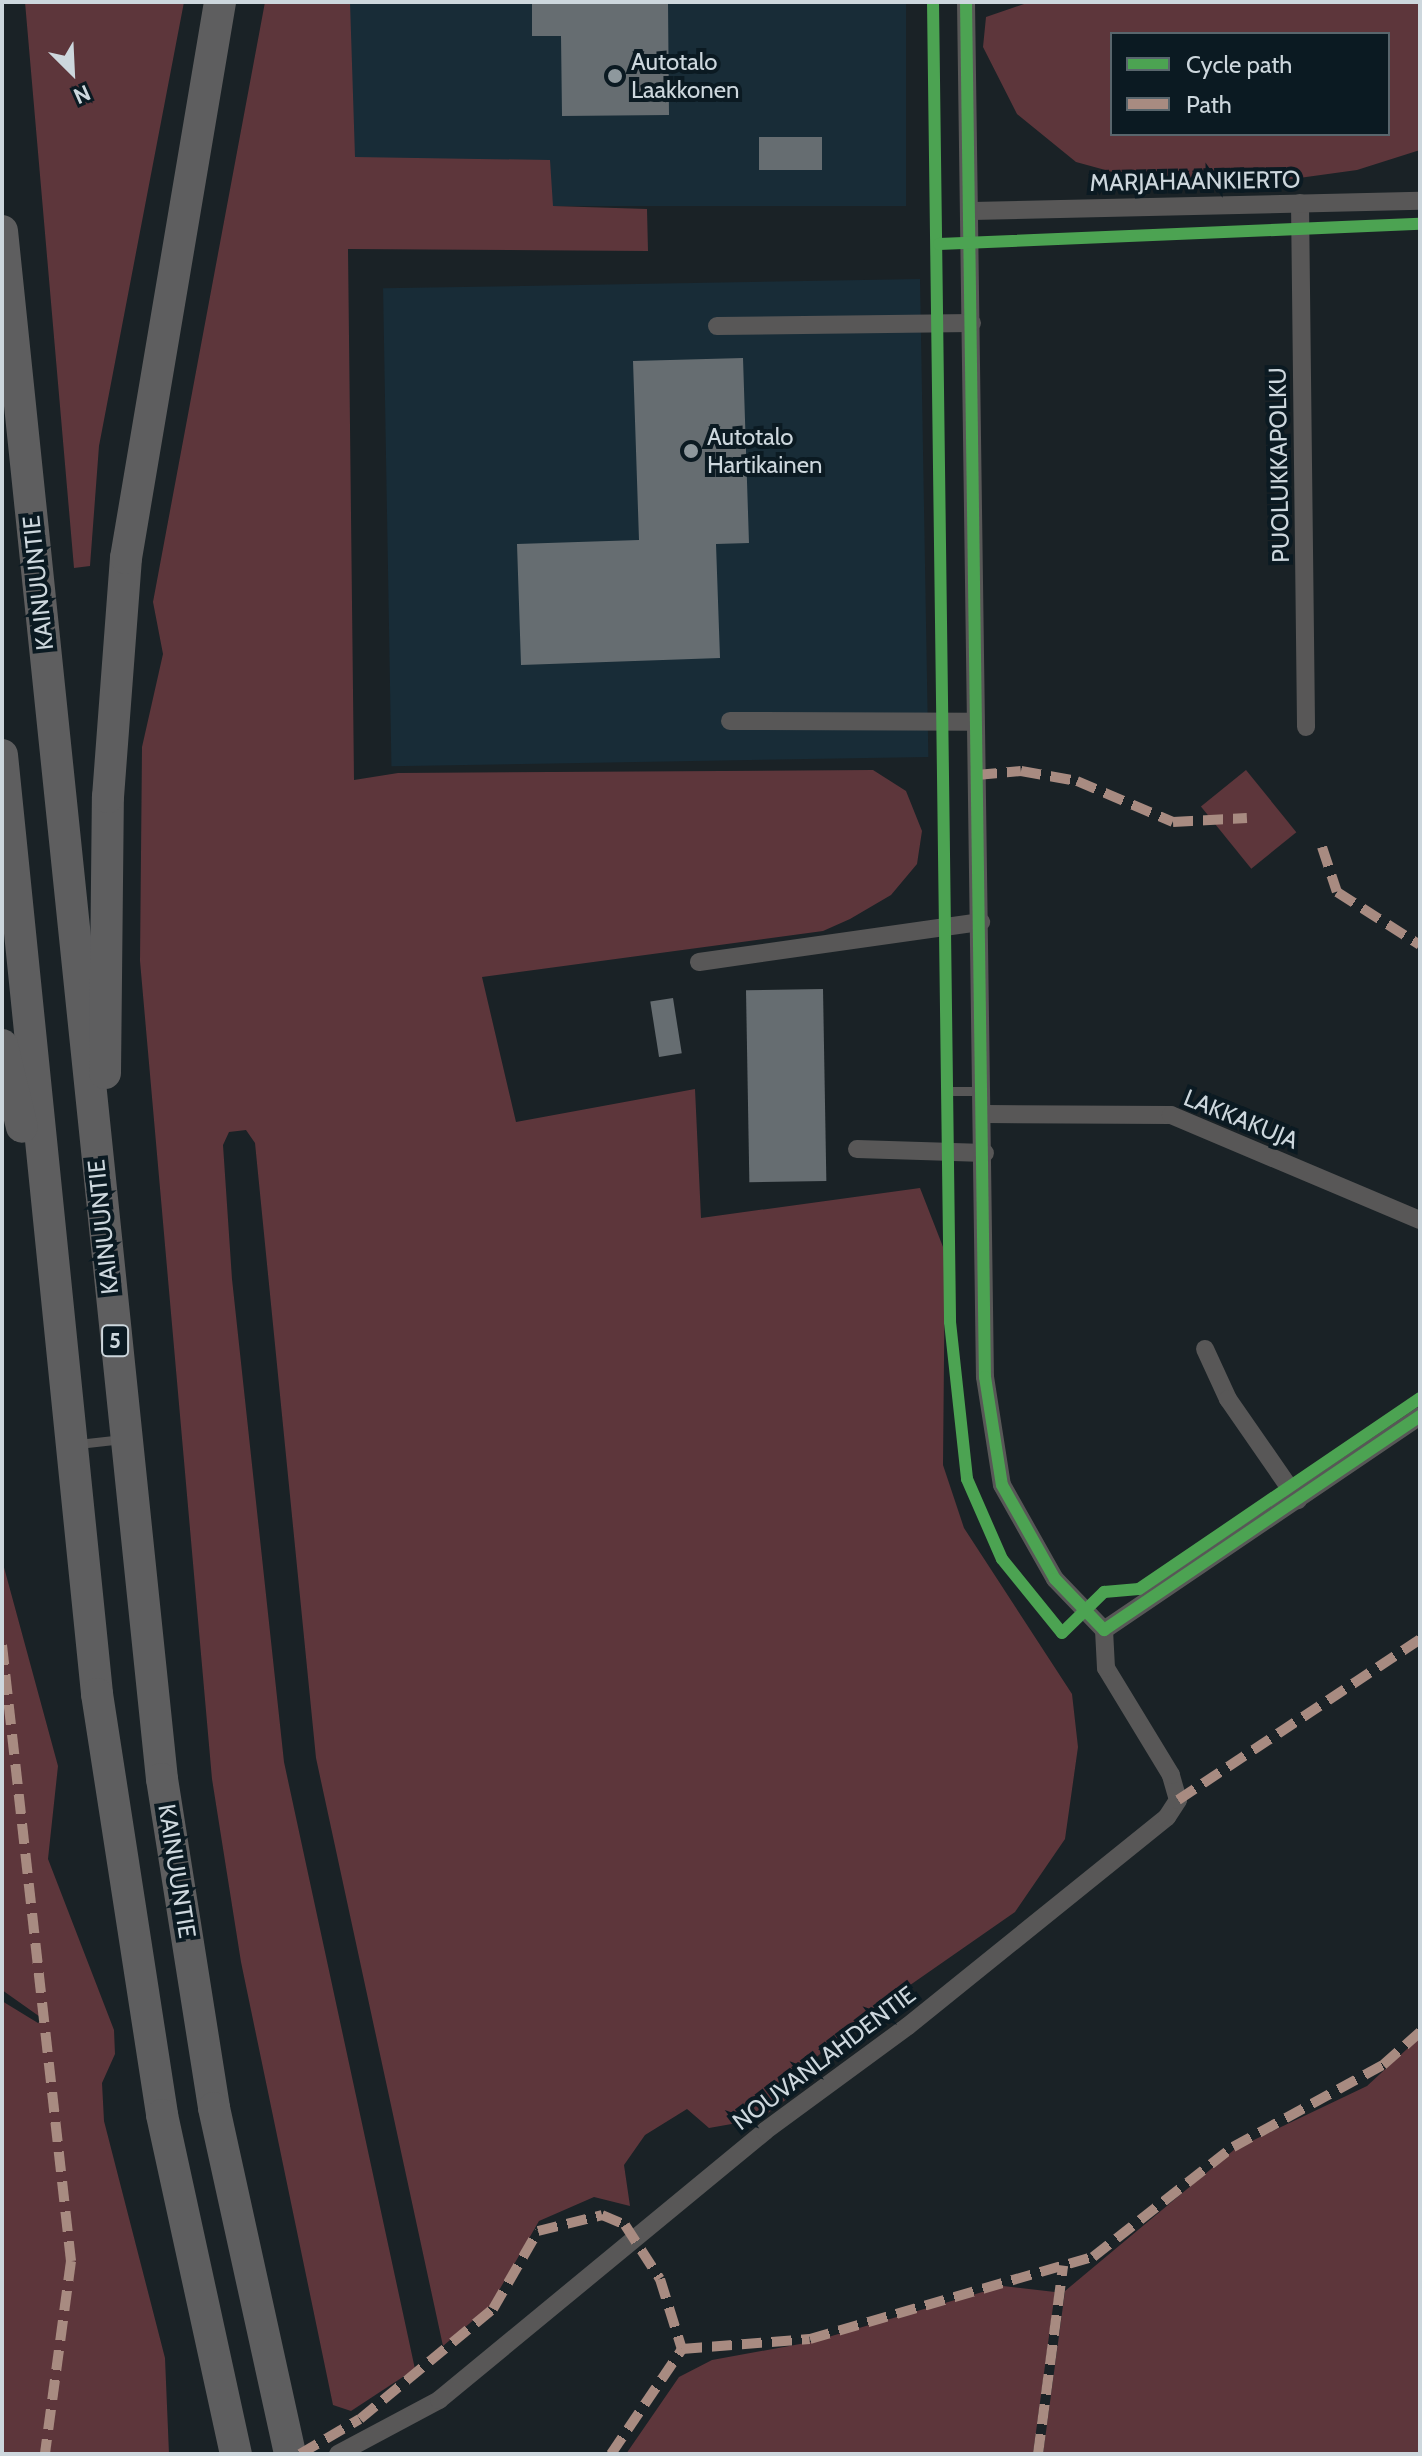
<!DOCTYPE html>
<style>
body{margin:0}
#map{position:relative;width:1422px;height:2456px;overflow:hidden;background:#1a2226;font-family:Cabin,sans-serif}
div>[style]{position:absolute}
.built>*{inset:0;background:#182c37;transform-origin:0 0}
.green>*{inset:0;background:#5d363b;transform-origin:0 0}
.building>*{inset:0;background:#666d71;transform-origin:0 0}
.lane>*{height:9px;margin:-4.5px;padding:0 4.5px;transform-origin:4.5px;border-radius:4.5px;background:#585757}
.street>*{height:18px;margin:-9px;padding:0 9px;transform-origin:9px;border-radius:9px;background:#585757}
.highway>*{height:32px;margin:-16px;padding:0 16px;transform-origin:16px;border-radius:16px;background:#5e5e5f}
.quiet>*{height:10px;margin-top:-5px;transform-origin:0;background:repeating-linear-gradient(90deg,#a88b81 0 20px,transparent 0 30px)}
.cycleway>*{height:12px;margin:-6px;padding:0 6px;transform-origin:6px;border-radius:6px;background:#4ca352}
.dots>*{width:22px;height:22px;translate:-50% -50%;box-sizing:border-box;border:4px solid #0b1a22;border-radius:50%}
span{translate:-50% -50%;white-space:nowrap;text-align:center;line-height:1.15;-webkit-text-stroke:8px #0b1a22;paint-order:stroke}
.shield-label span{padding:2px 6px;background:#0b1a22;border:2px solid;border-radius:6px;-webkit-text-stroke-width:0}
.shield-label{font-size:22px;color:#cdd7dd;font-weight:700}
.poi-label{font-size:24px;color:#cdd7dd}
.left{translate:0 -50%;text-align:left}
.street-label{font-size:24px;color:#cdd7dd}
.frame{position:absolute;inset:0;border:4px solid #cdd7dd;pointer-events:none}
.legend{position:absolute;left:1110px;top:32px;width:280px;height:104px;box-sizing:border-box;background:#0b1a22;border:2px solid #59666d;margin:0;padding:10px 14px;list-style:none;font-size:24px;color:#cdd7dd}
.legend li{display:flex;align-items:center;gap:16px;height:40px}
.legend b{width:40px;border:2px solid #59666d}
.north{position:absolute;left:32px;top:32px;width:80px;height:80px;-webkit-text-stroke:6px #0b1a22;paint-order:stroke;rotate:156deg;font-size:22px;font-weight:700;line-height:32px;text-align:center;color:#cdd7dd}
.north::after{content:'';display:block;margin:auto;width:28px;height:36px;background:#cdd7dd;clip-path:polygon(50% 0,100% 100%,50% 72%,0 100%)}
</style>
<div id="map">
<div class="built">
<i style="left:347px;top:2px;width:559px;height:204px"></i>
<i style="left:920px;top:279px;width:478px;height:537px;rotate:89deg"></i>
</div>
<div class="green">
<i style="clip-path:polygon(25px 2px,184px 2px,99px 446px,90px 566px,74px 568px)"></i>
<i style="clip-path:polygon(265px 2px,350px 2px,355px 157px,550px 160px,553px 206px,647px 209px,648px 251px,348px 249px,354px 780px,398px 773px,873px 770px,906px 791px,922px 831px,917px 864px,891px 895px,850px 919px,823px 931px,482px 977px,516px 1122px,695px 1089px,701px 1218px,920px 1188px,945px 1252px,943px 1465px,964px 1528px,1072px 1694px,1078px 1747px,1065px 1839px,1015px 1912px,847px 2029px,805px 2068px,796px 2092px,760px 2119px,709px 2128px,687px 2109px,645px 2135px,624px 2165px,630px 2206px,594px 2197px,539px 2221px,490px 2306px,443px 2346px,316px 1758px,255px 1143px,246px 1130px,229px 1132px,223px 1145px,232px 1279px,284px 1762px,415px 2369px,351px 2411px,333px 2405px,241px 1962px,212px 1779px,140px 961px,142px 747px,163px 654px,153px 602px)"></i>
<i style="clip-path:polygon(evenodd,1420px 2px,1420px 150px,1357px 170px,1263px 183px,1149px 182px,1076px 162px,1017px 114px,983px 47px,986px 17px,1027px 3px,1420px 2px,1112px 34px,1388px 34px,1388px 134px,1112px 134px,1112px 34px)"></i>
<i style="left:1246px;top:770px;width:80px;height:58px;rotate:51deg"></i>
<i style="clip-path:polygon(2px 1560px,58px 1766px,48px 1859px,114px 2030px,115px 2054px,102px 2083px,104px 2121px,165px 2358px,169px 2454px,2px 2454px,2px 2001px,38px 2023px,43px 2019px,2px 1990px)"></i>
<i style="clip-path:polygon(1420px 2037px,1420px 2454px,1043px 2454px,1065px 2291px,1235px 2149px,1367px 2086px)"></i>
<i style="clip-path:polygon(1003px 2286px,1055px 2292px,1033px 2454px,626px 2454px,679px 2377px,712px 2360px,811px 2342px)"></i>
</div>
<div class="building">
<i style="clip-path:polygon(532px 2px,668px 2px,669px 115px,562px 116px,561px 36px,532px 36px)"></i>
<i style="left:822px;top:137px;width:33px;height:63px;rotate:90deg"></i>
<i style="clip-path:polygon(743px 358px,749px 543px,716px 544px,720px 658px,521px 665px,517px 544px,639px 540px,633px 361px)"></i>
<i style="left:823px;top:989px;width:192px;height:77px;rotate:89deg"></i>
<i style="left:673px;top:998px;width:56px;height:23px;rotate:81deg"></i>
</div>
<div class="lane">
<i style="left:949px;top:1091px;width:33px"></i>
<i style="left:78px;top:1444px;width:45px;rotate:-6.3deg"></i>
</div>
<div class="street">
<i style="left:966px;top:2px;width:1375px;rotate:89.21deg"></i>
<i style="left:985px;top:1377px;width:109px;rotate:81.1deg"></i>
<i style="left:1002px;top:1485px;width:108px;rotate:60.6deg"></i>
<i style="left:1055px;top:1579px;width:71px;rotate:46.1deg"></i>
<i style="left:1104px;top:1630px;width:382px;rotate:-34.1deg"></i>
<i style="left:1300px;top:203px;width:524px;rotate:89.34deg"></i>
<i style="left:972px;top:211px;width:448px;rotate:-1.3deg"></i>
<i style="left:717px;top:326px;width:255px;rotate:-0.7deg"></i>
<i style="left:730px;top:721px;width:245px;rotate:0.2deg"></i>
<i style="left:699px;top:962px;width:285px;rotate:-8.1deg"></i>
<i style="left:986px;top:1114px;width:185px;rotate:0.3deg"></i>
<i style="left:1171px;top:1115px;width:270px;rotate:22.9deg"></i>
<i style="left:857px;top:1149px;width:128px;rotate:1.8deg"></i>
<i style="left:1205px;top:1349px;width:55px;rotate:65.3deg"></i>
<i style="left:1228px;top:1399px;width:123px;rotate:55.3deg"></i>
<i style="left:338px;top:2454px;width:115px;rotate:-28.1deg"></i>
<i style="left:439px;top:2400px;width:423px;rotate:-39.5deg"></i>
<i style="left:765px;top:2131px;width:177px;rotate:-36.3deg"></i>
<i style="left:908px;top:2026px;width:333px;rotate:-38.9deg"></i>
<i style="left:1167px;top:1817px;width:20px;rotate:-57deg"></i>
<i style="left:1178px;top:1800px;width:26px;rotate:-106deg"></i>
<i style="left:1171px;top:1775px;width:125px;rotate:-121.3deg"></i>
<i style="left:1106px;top:1668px;width:38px;rotate:-93deg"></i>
</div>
<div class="highway">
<i style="left:2px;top:231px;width:1556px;rotate:84.1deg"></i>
<i style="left:162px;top:1779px;width:333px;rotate:81deg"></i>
<i style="left:214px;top:2108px;width:354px;rotate:77.6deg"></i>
<i style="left:2px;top:755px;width:944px;rotate:84.22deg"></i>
<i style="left:97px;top:1694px;width:426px;rotate:81.2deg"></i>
<i style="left:162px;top:2115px;width:347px;rotate:77.7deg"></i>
<i style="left:2px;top:1045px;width:84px;rotate:76.3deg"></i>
<i style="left:105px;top:1073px;width:276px;rotate:-89.4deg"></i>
<i style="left:108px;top:797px;width:240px;rotate:-85.7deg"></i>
<i style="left:126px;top:558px;width:564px;rotate:-80.4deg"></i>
</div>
<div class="quiet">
<i style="left:977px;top:775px;width:44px;rotate:-5.2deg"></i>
<i style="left:1021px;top:771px;width:57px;rotate:10.1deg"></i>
<i style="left:1077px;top:781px;width:104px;rotate:23.1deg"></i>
<i style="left:1173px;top:822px;width:74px;rotate:-3.1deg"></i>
<i style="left:1322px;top:847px;width:47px;rotate:71.6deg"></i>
<i style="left:1337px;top:892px;width:98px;rotate:32.6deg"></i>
<i style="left:2px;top:1645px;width:620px;rotate:83.61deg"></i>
<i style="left:71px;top:2261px;width:195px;rotate:97.7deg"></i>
<i style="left:1178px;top:1800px;width:291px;rotate:-33.6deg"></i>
<i style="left:682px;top:2349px;width:128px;rotate:-4.5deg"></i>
<i style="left:810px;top:2339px;width:295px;rotate:-16.2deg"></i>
<i style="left:1093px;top:2257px;width:178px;rotate:-38.2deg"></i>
<i style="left:1233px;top:2147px;width:171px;rotate:-28.7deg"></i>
<i style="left:1383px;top:2065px;width:50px;rotate:-41.7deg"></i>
<i style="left:300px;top:2454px;width:69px;rotate:-30.3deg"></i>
<i style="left:360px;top:2419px;width:173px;rotate:-39.6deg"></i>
<i style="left:493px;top:2309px;width:90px;rotate:-60deg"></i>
<i style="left:538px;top:2231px;width:66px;rotate:-14deg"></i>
<i style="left:602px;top:2215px;width:25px;rotate:23deg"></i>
<i style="left:625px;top:2225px;width:64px;rotate:57.1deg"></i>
<i style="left:660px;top:2279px;width:73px;rotate:72.6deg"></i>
<i style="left:611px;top:2454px;width:127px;rotate:-55.9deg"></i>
<i style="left:1038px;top:2454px;width:190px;rotate:-82.4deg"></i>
</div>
<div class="cycleway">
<i style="left:933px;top:2px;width:1320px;rotate:89.26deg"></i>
<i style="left:950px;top:1322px;width:158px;rotate:83.8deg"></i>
<i style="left:967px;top:1479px;width:87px;rotate:66.4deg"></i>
<i style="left:1002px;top:1559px;width:95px;rotate:51deg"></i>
<i style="left:1062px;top:1633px;width:59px;rotate:-44.3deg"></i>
<i style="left:1104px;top:1592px;width:35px;rotate:-5deg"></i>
<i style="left:1139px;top:1589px;width:340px;rotate:-34.2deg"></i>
<i style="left:966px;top:2px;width:1375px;rotate:89.21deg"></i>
<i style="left:985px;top:1377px;width:109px;rotate:81.1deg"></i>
<i style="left:1002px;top:1485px;width:108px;rotate:60.6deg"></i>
<i style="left:1055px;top:1579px;width:71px;rotate:46.1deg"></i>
<i style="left:1104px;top:1630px;width:382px;rotate:-34.1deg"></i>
<i style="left:939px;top:244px;width:481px;rotate:-2.4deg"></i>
</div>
<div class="dots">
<i style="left:615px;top:76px;background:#8e989d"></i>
<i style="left:691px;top:451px;background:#8e989d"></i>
</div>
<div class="shield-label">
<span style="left:115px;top:1341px">5</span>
</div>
<div class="poi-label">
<span class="left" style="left:631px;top:76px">Autotalo<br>Laakkonen</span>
<span class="left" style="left:707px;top:451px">Autotalo<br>Hartikainen</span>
</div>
<div class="street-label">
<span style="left:1195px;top:181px;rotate:-1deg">MARJAHAANKIERTO</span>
<span style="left:1279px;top:465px;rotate:-91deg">PUOLUKKAPOLKU</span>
<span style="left:38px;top:583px;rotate:-96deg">KAINUUNTIE</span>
<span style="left:1241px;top:1119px;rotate:22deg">LAKKAKUJA</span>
<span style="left:103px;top:1227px;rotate:-96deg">KAINUUNTIE</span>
<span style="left:177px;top:1871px;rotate:81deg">KAINUUNTIE</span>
<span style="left:824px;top:2058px;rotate:-37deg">NOUVANLAHDENTIE</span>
</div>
<div class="frame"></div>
<ul class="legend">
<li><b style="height:10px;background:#4ca352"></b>Cycle path</li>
<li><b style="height:10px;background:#a88b81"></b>Path</li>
</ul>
<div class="north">N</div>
</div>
